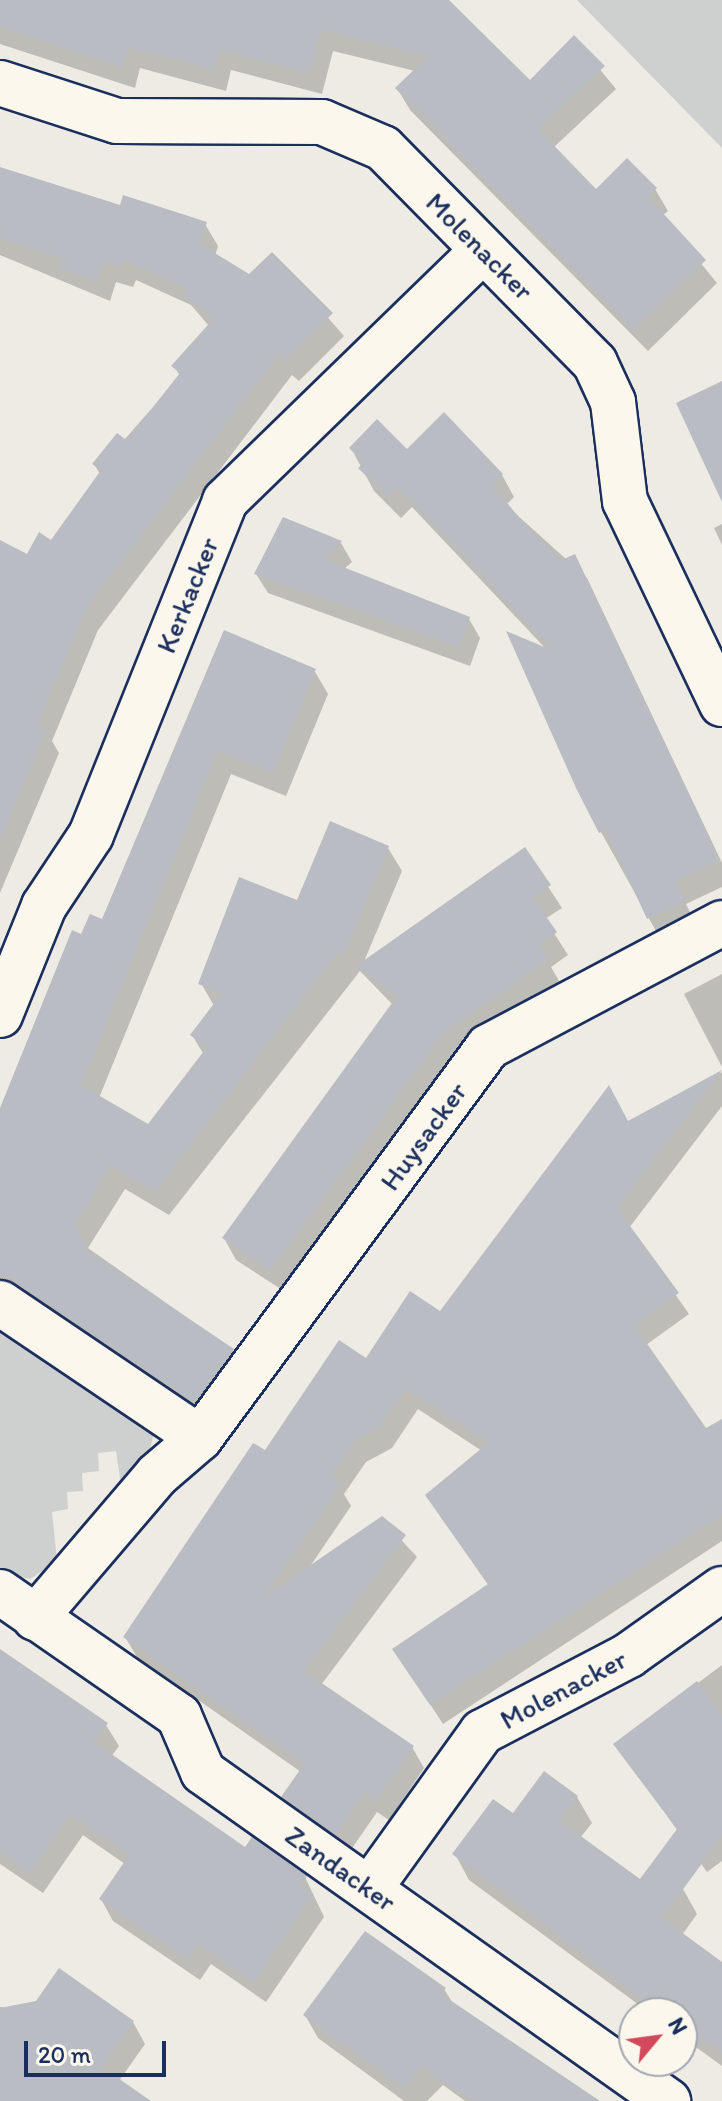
<!DOCTYPE html>
<style>
body{margin:0}
#map{position:relative;width:722px;height:2101px;overflow:hidden;background:#eeebe4;font-family:Itim,sans-serif}
div>[style]{position:absolute}
.green>*{inset:0;background:#cecfcf}
.shadow>*{inset:0;background:#0003}
.building>*{inset:0;background:#b9bcc3}
.roads{filter:drop-shadow(2px 0 #1b2f5e) drop-shadow(-2px 0 #1b2f5e) drop-shadow(0 2px #1b2f5e) drop-shadow(0 -2px #1b2f5e)}
.minor>*{height:44px;margin:-22px;padding:0 22px;transform-origin:22px;border-radius:22px;background:#fbf7ec}
span{translate:-50% -50%;white-space:nowrap;text-align:center;line-height:1.15;-webkit-text-stroke:7px #fbf7ec;paint-order:stroke}
.street-label{font-size:28px;color:#1b2f5e}
.north{position:absolute;left:618px;top:1997px;width:80px;height:80px;box-sizing:border-box;background:#fbf7ec;border:2px solid #a1a7b3;border-radius:50%;rotate:61deg;font-size:22px;font-weight:700;line-height:32px;text-align:center;color:#1b2f5e}
.north::after{content:'';display:block;margin:auto;width:28px;height:36px;background:#d1495b;clip-path:polygon(50% 0,100% 100%,50% 72%,0 100%)}
.scale{position:absolute;left:24px;top:2041px;width:142px;height:36px;box-sizing:border-box;border:4px solid #1b2f5e;border-top:0;padding-left:10px;font-size:24px;line-height:28px;white-space:nowrap;color:#1b2f5e;-webkit-text-stroke:6px #fbf7ec;paint-order:stroke}
</style>
<div id="map">
<div class="green">
<i style="clip-path:polygon(577px 0,722px 0,722px 148px,580px 3px)"></i>
<i style="clip-path:polygon(0 1314px,149px 1420px,153px 1436px,149px 1455px,121px 1485px,116px 1451px,98px 1453px,99px 1471px,82px 1473px,83px 1491px,67px 1492px,68px 1509px,52px 1512px,57px 1561px,30px 1579px,0 1572px)"></i>
</div>
<div class="shadow">
<i style="clip-path:polygon(0 0,447px 0,530px 83px,574px 38px,616px 89px,553px 148px,596px 192px,655px 189px,668px 211px,662px 216px,717px 283px,648px 351px,410px 110px,397px 88px,415px 71px,333px 51px,322px 94px,231px 70px,226px 91px,140px 68px,135px 88px,0 44px)"></i>
<i style="clip-path:polygon(0 170px,121px 208px,205px 224px,218px 246px,215px 256px,249px 277px,272px 254px,344px 336px,299px 381px,292px 375px,98px 630px,52px 741px,59px 753px,0 893px,0 609px,100px 474px,94px 464px,125px 442px,180px 376px,174px 366px,209px 326px,191px 305px,136px 280px,133px 287px,116px 282px,110px 301px,0 255px)"></i>
<i style="clip-path:polygon(351px 448px,407px 452px,502px 475px,514px 497px,506px 505px,587px 578px,722px 863px,722px 887px,686px 904px,696px 924px,661px 940px,601px 832px,547px 650px,412px 507px,401px 518px,374px 491px)"></i>
<i style="clip-path:polygon(284px 519px,341px 543px,352px 562px,344px 569px,469px 619px,480px 638px,470px 666px,268px 593px,256px 574px)"></i>
<i style="clip-path:polygon(722px 524px,722px 545px,714px 528px)"></i>
<i style="clip-path:polygon(225px 633px,314px 670px,328px 694px,286px 796px,231px 774px,99px 1098px,149px 1126px,204px 1055px,192px 1035px,214px 1006px,201px 983px,298px 903px,388px 848px,402px 871px,363px 964px,524px 850px,562px 908px,545px 919px,568px 955px,551px 967px,559px 981px,454px 1056px,284px 1291px,236px 1260px,224px 1238px,393px 1005px,360px 971px,169px 1215px,125px 1189px,88px 1248px,233px 1350px,247px 1374px,209px 1426px,0 1285px,0 1114px,82px 937px,103px 922px)"></i>
<i style="clip-path:polygon(722px 974px,722px 1067px,684px 994px)"></i>
<i style="clip-path:polygon(722px 1072px,722px 1106px,629px 1228px,689px 1314px,646px 1345px,718px 1448px,722px 1430px,722px 1541px,443px 1724px,394px 1649px,489px 1586px,440px 1516px,482px 1451px,418px 1409px,392px 1448px,366px 1462px,344px 1494px,351px 1506px,309px 1568px,381px 1518px,417px 1557px,321px 1685px,412px 1747px,424px 1768px,389px 1820px,377px 1812px,348px 1854px,295px 1817px,283px 1797px,301px 1772px,137px 1657px,125px 1637px,265px 1453px,366px 1360px,440px 1314px,628px 1123px)"></i>
<i style="clip-path:polygon(722px 1665px,722px 1861px,707px 1872px,616px 1744px)"></i>
<i style="clip-path:polygon(0 1668px,106px 1725px,119px 1746px,111px 1757px,246px 1850px,305px 1877px,324px 1917px,266px 2002px,211px 1964px,200px 1980px,113px 1921px,101px 1899px,125px 1864px,83px 1835px,43px 1893px,0 1864px)"></i>
<i style="clip-path:polygon(577px 1797px,592px 1823px,580px 1838px,640px 1882px,683px 1889px,697px 1914px,682px 1935px,722px 1963px,722px 2066px,682px 2037px,682px 2013px,650px 2013px,469px 1880px,455px 1854px,514px 1816px)"></i>
<i style="clip-path:polygon(444px 1989px,454px 2005px,598px 2101px,465px 2101px,443px 2085px,427px 2101px,404px 2101px,318px 2038px,305px 2015px)"></i>
<i style="clip-path:polygon(0 2007px,133px 2022px,145px 2044px,119px 2081px,147px 2101px,0 2101px)"></i>
</div>
<div class="building">
<i style="clip-path:polygon(0 0,449px 0,530px 80px,574px 35px,605px 66px,538px 129px,596px 189px,627px 158px,657px 188px,648px 197px,706px 260px,634px 330px,395px 88px,427px 57px,321px 30px,310px 73px,219px 50px,214px 70px,128px 48px,123px 67px,0 27px)"></i>
<i style="clip-path:polygon(0 167px,120px 205px,123px 195px,207px 222px,200px 244px,249px 274px,272px 252px,333px 313px,285px 361px,279px 354px,87px 607px,37px 725px,47px 729px,0 840px,0 540px,27px 554px,39px 532px,51px 540px,101px 470px,92px 464px,117px 433px,125px 439px,153px 407px,180px 373px,171px 366px,215px 317px,185px 298px,185px 287px,123px 260px,121px 266px,104px 261px,97px 280px,58px 268px,61px 258px,0 238px)"></i>
<i style="clip-path:polygon(722px 381px,722px 502px,676px 403px)"></i>
<i style="clip-path:polygon(444px 412px,503px 474px,492px 485px,528px 528px,562px 560px,575px 554px,720px 860px,675px 881px,685px 901px,647px 919px,606px 830px,599px 833px,576px 788px,506px 631px,554px 651px,398px 487px,388px 497px,358px 468px,364px 463px,349px 448px,377px 419px,407px 449px)"></i>
<i style="clip-path:polygon(283px 517px,342px 541px,326px 558px,333px 563px,470px 617px,459px 647px,254px 574px)"></i>
<i style="clip-path:polygon(224px 630px,316px 669px,273px 773px,218px 751px,81px 1085px,148px 1124px,207px 1047px,190px 1035px,222px 993px,198px 984px,239px 877px,297px 900px,330px 821px,389px 846px,343px 957px,337px 953px,155px 1192px,111px 1166px,76px 1223px,87px 1250px,234px 1349px,195px 1403px,0 1272px,0 1108px,72px 930px,81px 934px,90px 914px,102px 919px)"></i>
<i style="clip-path:polygon(525px 847px,551px 885px,533px 898px,557px 932px,539px 945px,549px 959px,443px 1034px,271px 1270px,222px 1238px,397px 996px,356px 966px)"></i>
<i style="clip-path:polygon(722px 1070px,617px 1208px,679px 1293px,634px 1325px,706px 1428px,722px 1419px,722px 1515px,430px 1705px,392px 1649px,488px 1584px,425px 1495px,488px 1443px,406px 1389px,380px 1427px,355px 1441px,331px 1476px,341px 1484px,264px 1597px,382px 1516px,406px 1535px,304px 1671px,414px 1746px,376px 1801px,365px 1793px,335px 1835px,281px 1797px,304px 1764px,123px 1637px,253px 1443px,265px 1450px,339px 1340px,366px 1358px,410px 1291px,440px 1311px,609px 1085px,628px 1121px)"></i>
<i style="clip-path:polygon(0 1649px,108px 1723px,94px 1742px,245px 1847px,252px 1837px,307px 1876px,300px 1886px,313px 1894px,254px 1982px,198px 1944px,187px 1960px,99px 1899px,129px 1855px,70px 1815px,30px 1873px,0 1852px)"></i>
<i style="clip-path:polygon(697px 1681px,722px 1715px,722px 1836px,662px 1918px,722px 1962px,722px 2053px,682px 2024px,682px 2013px,637px 1996px,452px 1854px,493px 1799px,513px 1813px,544px 1771px,578px 1796px,560px 1821px,640px 1879px,677px 1829px,613px 1744px)"></i>
<i style="clip-path:polygon(365px 1931px,446px 1988px,441px 1994px,600px 2101px,474px 2101px,420px 2066px,405px 2088px,336px 2040px,303px 2015px)"></i>
<i style="clip-path:polygon(59px 1968px,134px 2021px,102px 2067px,151px 2101px,0 2101px,0 2008px,36px 2001px)"></i>
</div>
<div class="roads">
<div class="minor">
<i style="left:0;top:83px;width:123px;rotate:18deg"></i>
<i style="left:117px;top:121px;width:205px;rotate:0.3deg"></i>
<i style="left:322px;top:122px;width:66px;rotate:23.1deg"></i>
<i style="left:383px;top:148px;width:302px;rotate:45.4deg"></i>
<i style="left:595px;top:363px;width:43px;rotate:65.2deg"></i>
<i style="left:613px;top:402px;width:100px;rotate:83.1deg"></i>
<i style="left:625px;top:501px;width:225px;rotate:64.5deg"></i>
<i style="left:0;top:1015px;width:118px;rotate:-68deg"></i>
<i style="left:44px;top:906px;width:85px;rotate:-56.5deg"></i>
<i style="left:91px;top:835px;width:360px;rotate:-68.1deg"></i>
<i style="left:225px;top:501px;width:360px;rotate:-44.2deg"></i>
<i style="left:0;top:1303px;width:241px;rotate:34deg"></i>
<i style="left:0;top:1592px;width:218px;rotate:34.7deg"></i>
<i style="left:179px;top:1716px;width:61px;rotate:66.8deg"></i>
<i style="left:203px;top:1772px;width:570px;rotate:35.28deg"></i>
<i style="left:35px;top:1618px;width:188px;rotate:-49.5deg"></i>
<i style="left:157px;top:1475px;width:57px;rotate:-40.7deg"></i>
<i style="left:200px;top:1438px;width:486px;rotate:-53.6deg"></i>
<i style="left:488px;top:1047px;width:265px;rotate:-27.9deg"></i>
<i style="left:370px;top:1888px;width:192px;rotate:-54.3deg"></i>
<i style="left:482px;top:1732px;width:166px;rotate:-27.6deg"></i>
<i style="left:629px;top:1655px;width:114px;rotate:-35.4deg"></i>
</div>
</div>
<div class="street-label">
<span style="left:480px;top:246px;rotate:45deg">Molenacker</span>
<span style="left:187px;top:595px;rotate:-68deg">Kerkacker</span>
<span style="left:423px;top:1136px;rotate:-54deg">Huysacker</span>
<span style="left:563px;top:1689px;rotate:-28deg">Molenacker</span>
<span style="left:341px;top:1868px;rotate:35deg">Zandacker</span>
</div>
<div class="north">N</div>
<div class="scale">20 m</div>
</div>
